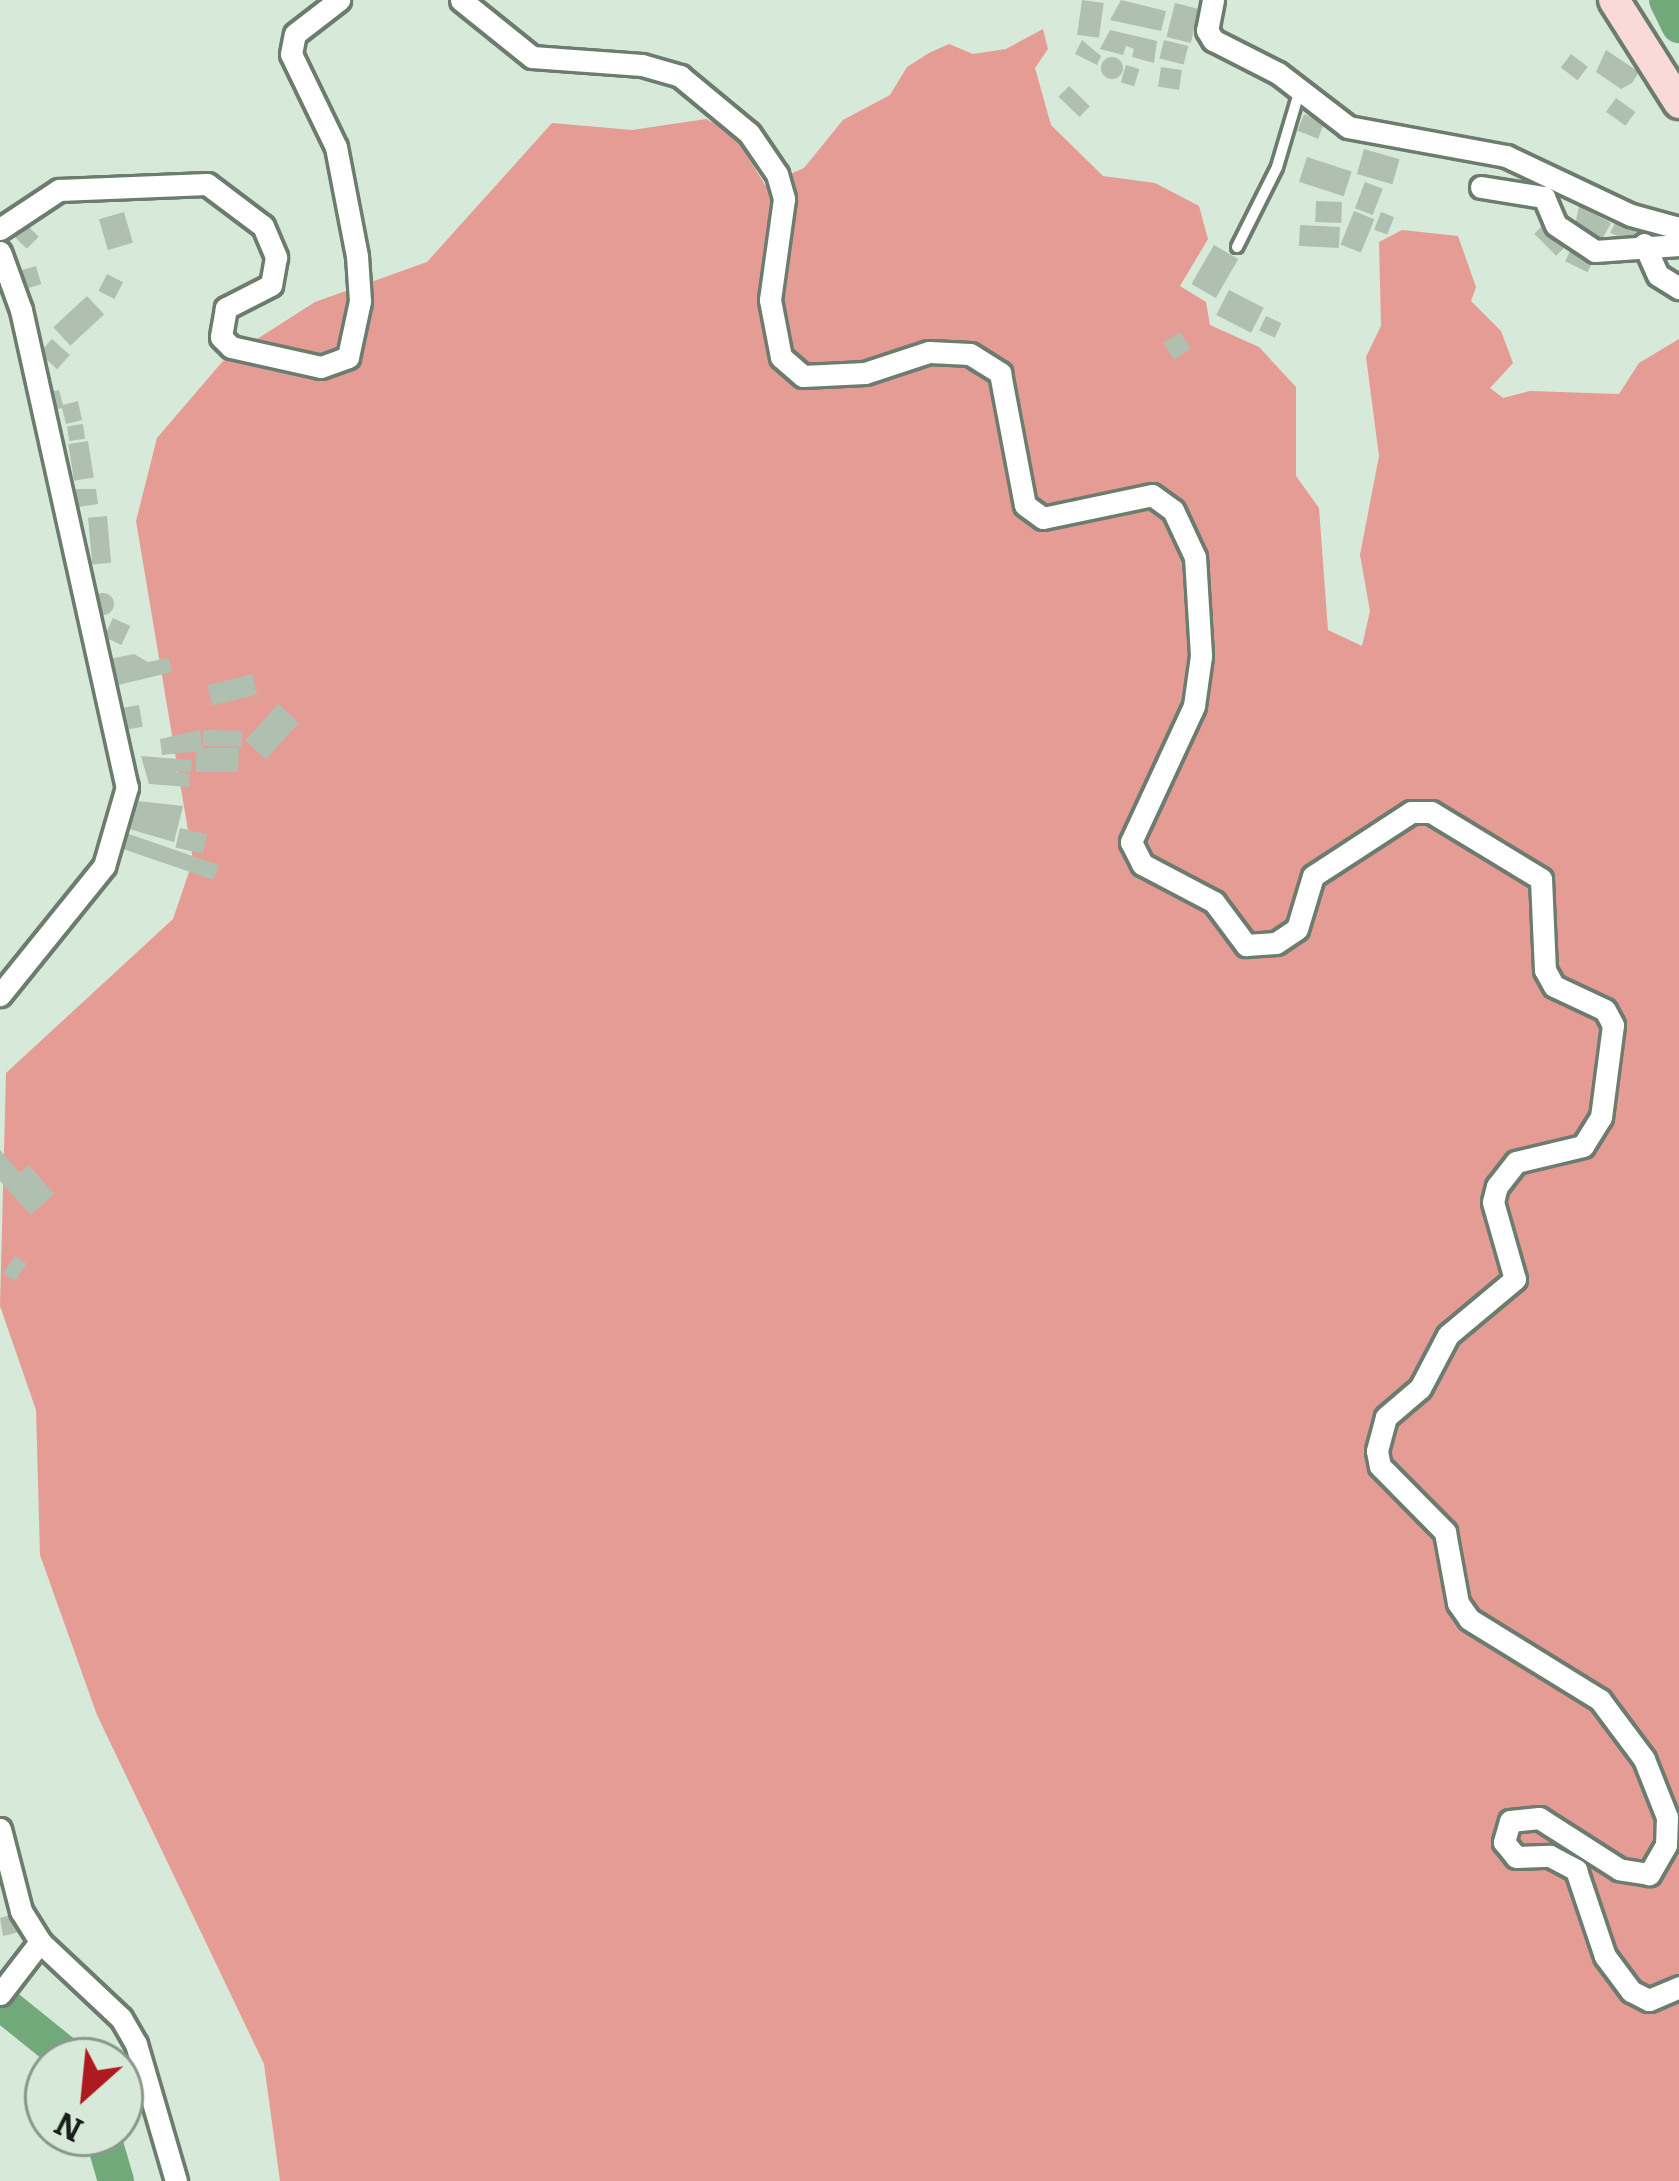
<!DOCTYPE html>
<style>
body{margin:0}
#map{position:relative;width:1679px;height:2181px;overflow:hidden;background:#d7e9d9;font-family:Bitter,serif}
div>[style]{position:absolute}
.forest>*{inset:0;background:#e59c94}
.river>*{height:36px;margin:-18px;padding:0 18px;transform-origin:18px;border-radius:18px;background:#72a97a}
.building>*{inset:0;background:#afc0b1;transform-origin:0 0}
.round{border-radius:50%}
.roads{filter:drop-shadow(3px 0 #6c7c6e) drop-shadow(-3px 0 #6c7c6e) drop-shadow(0 3px #6c7c6e) drop-shadow(0 -3px #6c7c6e)}
.service>*{height:10px;margin:-5px;padding:0 5px;transform-origin:5px;border-radius:5px;background:#fff}
.minor>*{height:21px;margin:-10.5px;padding:0 10.5px;transform-origin:10.5px;border-radius:10.5px;background:#fff}
.secondary>*{height:30px;margin:-15px;padding:0 15px;transform-origin:15px;border-radius:15px;background:#f9dad7}
span{translate:-50% -50%;white-space:nowrap;text-align:center;line-height:1.15;-webkit-text-stroke:9px #d7e9d9;paint-order:stroke}
.north{position:absolute;left:24px;top:2037px;width:120px;height:120px;box-sizing:border-box;background:#d7e9d9;border:3px solid #8b988c;border-radius:50%;rotate:207deg;font-size:33px;font-weight:700;line-height:48px;text-align:center;color:#181e19}
.north::after{content:'';display:block;margin:auto;width:42px;height:54px;background:#ad1b1e;clip-path:polygon(50% 0,100% 100%,50% 72%,0 100%)}
</style>
<div id="map">
<div class="forest">
<i style="clip-path:polygon(1043px 29px,1048px 49px,1035px 68px,1051px 125px,1103px 176px,1155px 183px,1199px 206px,1208px 239px,1180px 286px,1206px 302px,1210px 325px,1259px 347px,1296px 387px,1296px 476px,1319px 508px,1328px 630px,1362px 646px,1370px 611px,1360px 555px,1379px 456px,1366px 357px,1381px 326px,1379px 242px,1402px 230px,1458px 236px,1476px 287px,1471px 301px,1501px 331px,1513px 363px,1490px 388px,1503px 398px,1530px 391px,1619px 394px,1639px 363px,1679px 339px,1679px 2181px,280px 2181px,264px 2064px,97px 1715px,40px 1555px,36px 1410px,0 1306px,6px 1073px,173px 919px,193px 860px,136px 521px,157px 438px,223px 361px,315px 302px,427px 262px,552px 123px,632px 130px,706px 119px,734px 134px,765px 185px,804px 168px,843px 120px,890px 95px,907px 67px,929px 53px,949px 44px,973px 54px,1006px 49px)"></i>
</div>
<div class="river">
<i style="left:1667px;top:0;width:28px;rotate:64deg"></i>
<i style="left:0;top:2002px;width:94px;rotate:38.9deg"></i>
<i style="left:102px;top:2133px;width:50px;rotate:73.7deg"></i>
</div>
<div class="building">
<i style="left:1082px;top:0;width:22px;height:35px;rotate:8deg"></i>
<i style="clip-path:polygon(1121px 0,1166px 11px,1161px 31px,1110px 20px)"></i>
<i style="left:1175px;top:3px;width:25px;height:35px;rotate:14deg"></i>
<i style="clip-path:polygon(1110px 30px,1157px 41px,1154px 63px,1132px 57px,1134px 49px,1126px 46px,1123px 55px,1100px 49px)"></i>
<i style="clip-path:polygon(1082px 40px,1101px 56px,1097px 65px,1075px 54px)"></i>
<i style="left:1164px;top:40px;width:25px;height:19px;rotate:14deg"></i>
<i style="clip-path:polygon(1606px 50px,1639px 72px,1632px 83px,1621px 89px,1596px 72px)"></i>
<i style="left:1571px;top:54px;width:21px;height:17px;rotate:37deg"></i>
<i class="round" style="left:1101px;top:57px;width:22px;height:22px"></i>
<i style="left:1126px;top:65px;width:14px;height:18px;rotate:17deg"></i>
<i style="left:1161px;top:67px;width:21px;height:20px;rotate:8deg"></i>
<i style="left:1069px;top:86px;width:29px;height:15px;rotate:44deg"></i>
<i style="left:1616px;top:98px;width:24px;height:17px;rotate:36deg"></i>
<i style="left:1304px;top:114px;width:22px;height:18px;rotate:21deg"></i>
<i style="left:1364px;top:149px;width:37px;height:26px;rotate:16deg"></i>
<i style="left:1307px;top:157px;width:47px;height:26px;rotate:18deg"></i>
<i style="left:1365px;top:182px;width:19px;height:28px;rotate:21deg"></i>
<i style="left:1316px;top:201px;width:26px;height:21px;rotate:2deg"></i>
<i style="clip-path:polygon(1579px 206px,1611px 223px,1600px 243px,1574px 229px)"></i>
<i style="left:1354px;top:211px;width:22px;height:36px;rotate:22deg"></i>
<i style="left:124px;top:212px;width:32px;height:26px;rotate:74deg"></i>
<i style="left:1381px;top:212px;width:14px;height:19px;rotate:21deg"></i>
<i style="left:1547px;top:221px;width:31px;height:18px;rotate:45deg"></i>
<i style="clip-path:polygon(1616px 221px,1636px 231px,1631px 241px,1610px 233px)"></i>
<i style="left:26px;top:224px;width:18px;height:17px;rotate:45deg"></i>
<i style="left:1300px;top:225px;width:40px;height:21px;rotate:3deg"></i>
<i style="left:1214px;top:245px;width:28px;height:45px;rotate:30deg"></i>
<i style="left:1573px;top:245px;width:25px;height:18px;rotate:26deg"></i>
<i style="left:36px;top:266px;width:19px;height:18px;rotate:74deg"></i>
<i style="left:107px;top:274px;width:18px;height:19px;rotate:27deg"></i>
<i style="left:1229px;top:290px;width:39px;height:28px;rotate:27deg"></i>
<i style="left:87px;top:296px;width:25px;height:46px;rotate:47deg"></i>
<i style="left:1266px;top:316px;width:17px;height:16px;rotate:25deg"></i>
<i style="left:1180px;top:332px;width:20px;height:20px;rotate:57deg"></i>
<i style="left:52px;top:339px;width:24px;height:19px;rotate:42deg"></i>
<i style="clip-path:polygon(59px 390px,63px 405px,78px 401px,82px 420px,66px 424px,62px 408px,50px 411px,46px 393px)"></i>
<i style="left:83px;top:424px;width:15px;height:16px;rotate:82deg"></i>
<i style="left:88px;top:441px;width:37px;height:20px;rotate:81deg"></i>
<i style="clip-path:polygon(74px 489px,96px 489px,98px 504px,78px 507px)"></i>
<i style="left:107px;top:516px;width:47px;height:19px;rotate:85deg"></i>
<i class="round" style="left:92px;top:593px;width:22px;height:22px"></i>
<i style="left:113px;top:618px;width:19px;height:21px;rotate:25deg"></i>
<i style="clip-path:polygon(134px 654px,148px 662px,169px 658px,172px 672px,114px 686px,109px 659px)"></i>
<i style="left:252px;top:674px;width:21px;height:46px;rotate:76deg"></i>
<i style="left:278px;top:704px;width:28px;height:49px;rotate:42deg"></i>
<i style="left:139px;top:705px;width:22px;height:19px;rotate:80deg"></i>
<i style="clip-path:polygon(200px 730px,203px 751px,162px 755px,160px 739px)"></i>
<i style="left:203px;top:730px;width:39px;height:16px;rotate:1deg"></i>
<i style="clip-path:polygon(205px 748px,239px 748px,238px 772px,196px 772px,196px 754px)"></i>
<i style="clip-path:polygon(141px 756px,192px 760px,191px 772px,173px 771px,190px 774px,189px 787px,149px 784px)"></i>
<i style="clip-path:polygon(138px 801px,183px 806px,174px 842px,129px 829px)"></i>
<i style="left:180px;top:828px;width:28px;height:20px;rotate:13deg"></i>
<i style="left:126px;top:833px;width:98px;height:16px;rotate:19deg"></i>
<i style="clip-path:polygon(0 1150px,20px 1173px,29px 1165px,54px 1194px,31px 1215px,0 1181px)"></i>
<i style="left:15px;top:1256px;width:14px;height:21px;rotate:34deg"></i>
<i style="clip-path:polygon(14px 1914px,19px 1932px,3px 1936px,0 1918px)"></i>
</div>
<div class="roads">
<div class="service">
<i style="left:1237px;top:247px;width:89px;rotate:-63.4deg"></i>
<i style="left:1277px;top:167px;width:74px;rotate:-73.5deg"></i>
</div>
<div class="minor">
<i style="left:461px;top:0;width:91px;rotate:38.8deg"></i>
<i style="left:532px;top:57px;width:110px;rotate:4.2deg"></i>
<i style="left:642px;top:65px;width:40px;rotate:16deg"></i>
<i style="left:680px;top:76px;width:89px;rotate:39.6deg"></i>
<i style="left:749px;top:133px;width:50px;rotate:55.7deg"></i>
<i style="left:777px;top:174px;width:26px;rotate:74deg"></i>
<i style="left:784px;top:199px;width:102px;rotate:97.9deg"></i>
<i style="left:770px;top:300px;width:58px;rotate:79.1deg"></i>
<i style="left:781px;top:357px;width:29px;rotate:41deg"></i>
<i style="left:803px;top:376px;width:62px;rotate:-2.8deg"></i>
<i style="left:865px;top:373px;width:67px;rotate:-18.2deg"></i>
<i style="left:929px;top:352px;width:41px;rotate:2.8deg"></i>
<i style="left:970px;top:354px;width:36px;rotate:32deg"></i>
<i style="left:1000px;top:373px;width:134px;rotate:79.3deg"></i>
<i style="left:1025px;top:505px;width:22px;rotate:36deg"></i>
<i style="left:1043px;top:518px;width:111px;rotate:-11.9deg"></i>
<i style="left:1152px;top:495px;width:26px;rotate:36deg"></i>
<i style="left:1173px;top:510px;width:52px;rotate:64.9deg"></i>
<i style="left:1195px;top:557px;width:99px;rotate:86.5deg"></i>
<i style="left:1201px;top:656px;width:50px;rotate:98deg"></i>
<i style="left:1194px;top:706px;width:150px;rotate:114.9deg"></i>
<i style="left:1131px;top:842px;width:25px;rotate:63deg"></i>
<i style="left:1142px;top:864px;width:81px;rotate:27.8deg"></i>
<i style="left:1214px;top:902px;width:54px;rotate:53.3deg"></i>
<i style="left:1246px;top:945px;width:30px;rotate:-4deg"></i>
<i style="left:1276px;top:943px;width:25px;rotate:-34deg"></i>
<i style="left:1297px;top:929px;width:55px;rotate:-73.2deg"></i>
<i style="left:1313px;top:876px;width:117px;rotate:-33.1deg"></i>
<i style="left:1411px;top:812px;width:20px"></i>
<i style="left:1431px;top:812px;width:129px;rotate:31.3deg"></i>
<i style="left:1541px;top:879px;width:91px;rotate:87.5deg"></i>
<i style="left:1545px;top:970px;width:18px;rotate:61deg"></i>
<i style="left:1554px;top:986px;width:56px;rotate:25.2deg"></i>
<i style="left:1605px;top:1010px;width:17px;rotate:62deg"></i>
<i style="left:1613px;top:1025px;width:93px;rotate:97.4deg"></i>
<i style="left:1601px;top:1117px;width:34px;rotate:122deg"></i>
<i style="left:1583px;top:1146px;width:69px;rotate:166.6deg"></i>
<i style="left:1516px;top:1162px;width:31px;rotate:128deg"></i>
<i style="left:1497px;top:1186px;width:16px;rotate:104deg"></i>
<i style="left:1493px;top:1202px;width:80px;rotate:74.1deg"></i>
<i style="left:1515px;top:1279px;width:87px;rotate:140.1deg"></i>
<i style="left:1448px;top:1335px;width:60px;rotate:117.8deg"></i>
<i style="left:1420px;top:1388px;width:45px;rotate:139.5deg"></i>
<i style="left:1386px;top:1417px;width:35px;rotate:105deg"></i>
<i style="left:1377px;top:1451px;width:15px;rotate:79deg"></i>
<i style="left:1380px;top:1466px;width:93px;rotate:45.4deg"></i>
<i style="left:1445px;top:1532px;width:72px;rotate:79.6deg"></i>
<i style="left:1458px;top:1603px;width:19px;rotate:55deg"></i>
<i style="left:1469px;top:1619px;width:154px;rotate:31.7deg"></i>
<i style="left:1600px;top:1700px;width:74px;rotate:53.3deg"></i>
<i style="left:1644px;top:1759px;width:62px;rotate:68.4deg"></i>
<i style="left:1667px;top:1817px;width:28px;rotate:92deg"></i>
<i style="left:1666px;top:1845px;width:34px;rotate:120deg"></i>
<i style="left:1649px;top:1874px;width:30px;rotate:-171deg"></i>
<i style="left:1619px;top:1869px;width:95px;rotate:-147.5deg"></i>
<i style="left:1539px;top:1818px;width:29px;rotate:174deg"></i>
<i style="left:1510px;top:1821px;width:22px;rotate:106deg"></i>
<i style="left:1504px;top:1842px;width:19px;rotate:51deg"></i>
<i style="left:1516px;top:1857px;width:34px;rotate:-2deg"></i>
<i style="left:1550px;top:1856px;width:30px;rotate:28deg"></i>
<i style="left:1576px;top:1870px;width:91px;rotate:71.4deg"></i>
<i style="left:1605px;top:1956px;width:44px;rotate:53.4deg"></i>
<i style="left:1631px;top:1991px;width:20px;rotate:27deg"></i>
<i style="left:1649px;top:2000px;width:33px;rotate:-23deg"></i>
<i style="left:1213px;top:0;width:31px;rotate:101deg"></i>
<i style="left:1207px;top:30px;width:12px;rotate:59deg"></i>
<i style="left:1213px;top:40px;width:73px;rotate:26.9deg"></i>
<i style="left:1278px;top:73px;width:88px;rotate:37.6deg"></i>
<i style="left:1348px;top:127px;width:161px;rotate:10.4deg"></i>
<i style="left:1506px;top:156px;width:138px;rotate:25.3deg"></i>
<i style="left:1631px;top:215px;width:50px;rotate:15.2deg"></i>
<i style="left:1481px;top:187px;width:64px;rotate:9deg"></i>
<i style="left:1544px;top:197px;width:30px;rotate:67deg"></i>
<i style="left:1556px;top:225px;width:47px;rotate:33.7deg"></i>
<i style="left:1595px;top:251px;width:84px;rotate:-4.1deg"></i>
<i style="left:0;top:229px;width:71px;rotate:-33.5deg"></i>
<i style="left:59px;top:190px;width:148px;rotate:-2.3deg"></i>
<i style="left:207px;top:184px;width:70px;rotate:36.9deg"></i>
<i style="left:263px;top:226px;width:34px;rotate:67deg"></i>
<i style="left:276px;top:257px;width:28px;rotate:100deg"></i>
<i style="left:271px;top:285px;width:51px;rotate:152.9deg"></i>
<i style="left:226px;top:308px;width:29px;rotate:100deg"></i>
<i style="left:221px;top:337px;width:14px;rotate:45deg"></i>
<i style="left:231px;top:347px;width:92px;rotate:12.5deg"></i>
<i style="left:321px;top:367px;width:29px;rotate:-20deg"></i>
<i style="left:348px;top:357px;width:57px;rotate:-77.9deg"></i>
<i style="left:360px;top:301px;width:45px;rotate:-93.8deg"></i>
<i style="left:357px;top:256px;width:111px;rotate:-100.9deg"></i>
<i style="left:336px;top:147px;width:103px;rotate:-115.8deg"></i>
<i style="left:291px;top:54px;width:20px;rotate:-79deg"></i>
<i style="left:295px;top:34px;width:56px;rotate:-37.7deg"></i>
<i style="left:1644px;top:244px;width:34px;rotate:66deg"></i>
<i style="left:1658px;top:275px;width:25px;rotate:32deg"></i>
<i style="left:0;top:252px;width:62px;rotate:70.1deg"></i>
<i style="left:21px;top:310px;width:489px;rotate:77.5deg"></i>
<i style="left:127px;top:787px;width:82px;rotate:106.2deg"></i>
<i style="left:104px;top:866px;width:166px;rotate:128.9deg"></i>
<i style="left:0;top:1829px;width:85px;rotate:75.6deg"></i>
<i style="left:21px;top:1911px;width:36px;rotate:58deg"></i>
<i style="left:40px;top:1942px;width:111px;rotate:43.2deg"></i>
<i style="left:121px;top:2018px;width:30px;rotate:60deg"></i>
<i style="left:136px;top:2044px;width:143px;rotate:73.7deg"></i>
<i style="left:0;top:1994px;width:66px;rotate:-52.4deg"></i>
</div>
<div class="secondary">
<i style="left:1614px;top:0;width:122px;rotate:57.7deg"></i>
</div>
</div>
<div class="north">N</div>
</div>
